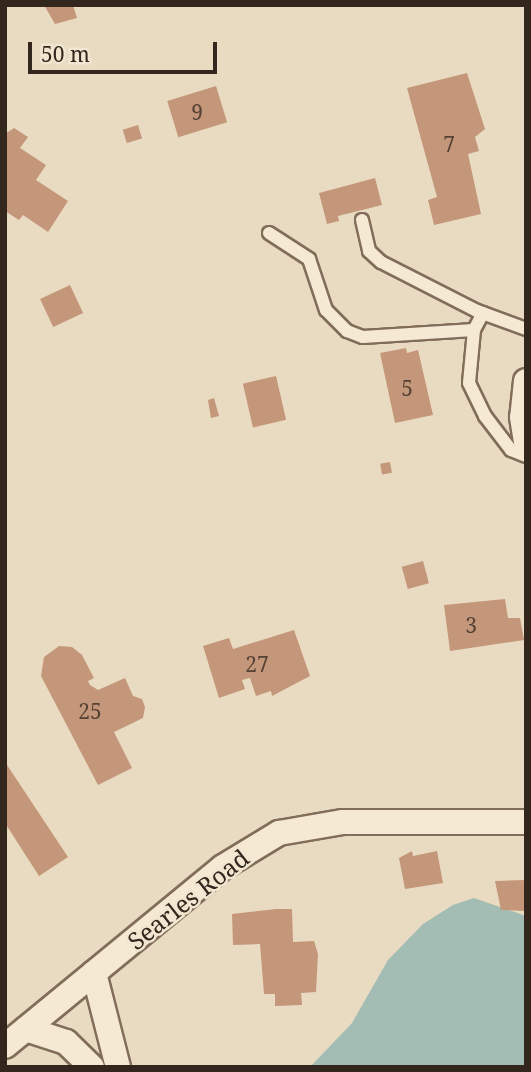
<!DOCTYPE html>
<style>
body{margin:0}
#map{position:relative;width:531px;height:1072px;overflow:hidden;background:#e9dbc1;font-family:"Noto Serif",serif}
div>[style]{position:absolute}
.water>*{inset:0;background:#a3bcb4}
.building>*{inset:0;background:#c4967a;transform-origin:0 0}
.roads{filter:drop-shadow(2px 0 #816d5a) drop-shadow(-2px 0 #816d5a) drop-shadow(0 2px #816d5a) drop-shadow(0 -2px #816d5a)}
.lane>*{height:12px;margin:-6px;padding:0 6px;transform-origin:6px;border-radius:6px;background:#f5e9d3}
.street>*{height:24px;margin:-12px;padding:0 12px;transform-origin:12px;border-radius:12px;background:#f5e9d3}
span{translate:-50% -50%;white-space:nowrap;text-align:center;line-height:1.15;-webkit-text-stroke:5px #f1e6d0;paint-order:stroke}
.number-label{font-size:21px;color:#564234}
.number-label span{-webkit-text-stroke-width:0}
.street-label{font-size:24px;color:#32261d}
.frame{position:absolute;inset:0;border:7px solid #32261d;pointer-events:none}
.scale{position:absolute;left:28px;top:42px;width:189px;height:32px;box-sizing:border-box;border:4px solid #32261d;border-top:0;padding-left:9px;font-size:21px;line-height:24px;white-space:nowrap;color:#32261d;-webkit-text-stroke:5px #f1e6d0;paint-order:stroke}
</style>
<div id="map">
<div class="water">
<i style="clip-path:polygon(474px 898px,526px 916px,526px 1067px,310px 1067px,352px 1023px,388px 960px,423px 924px,453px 905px)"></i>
</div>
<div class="building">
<i style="clip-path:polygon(44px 5px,73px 5px,77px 18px,55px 24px)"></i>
<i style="clip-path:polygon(467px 73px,485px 129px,475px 137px,479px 151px,468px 154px,481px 214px,434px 225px,428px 200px,437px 197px,407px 88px)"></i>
<i style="left:216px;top:86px;width:38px;height:51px;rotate:73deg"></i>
<i style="left:138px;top:125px;width:14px;height:16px;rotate:73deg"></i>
<i style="clip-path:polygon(14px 128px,28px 137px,20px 148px,46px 165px,36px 180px,68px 201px,48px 232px,23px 215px,19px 220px,5px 211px,5px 134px)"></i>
<i style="clip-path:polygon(375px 178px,382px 205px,338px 216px,339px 221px,327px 224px,319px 193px)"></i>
<i style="left:70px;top:285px;width:31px;height:33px;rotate:65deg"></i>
<i style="clip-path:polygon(406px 348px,407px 353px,418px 350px,433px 415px,395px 423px,380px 353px)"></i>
<i style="left:276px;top:376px;width:45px;height:34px;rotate:77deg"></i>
<i style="clip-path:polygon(214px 398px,219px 416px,211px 418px,208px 400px)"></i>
<i style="left:390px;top:462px;width:11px;height:10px;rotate:80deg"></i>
<i style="left:423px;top:561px;width:23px;height:22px;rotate:75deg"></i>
<i style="clip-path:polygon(505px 599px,508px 618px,520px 618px,524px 640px,450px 651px,444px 605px)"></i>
<i style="clip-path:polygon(294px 630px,310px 676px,272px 696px,271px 691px,256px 696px,250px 678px,242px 680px,245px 689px,219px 698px,203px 646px,229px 638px,233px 649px)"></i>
<i style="clip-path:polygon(59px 646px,72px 647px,82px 655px,94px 678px,88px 681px,90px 685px,98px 690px,125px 678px,133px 696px,142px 699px,145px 707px,143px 718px,114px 732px,132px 768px,98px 785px,41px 676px,44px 657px)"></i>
<i style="clip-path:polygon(5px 762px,68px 857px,39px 876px,5px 823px)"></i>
<i style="clip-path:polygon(412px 851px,413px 856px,437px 851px,443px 883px,405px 889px,399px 858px)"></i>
<i style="clip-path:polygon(526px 880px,526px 911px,501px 910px,495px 881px)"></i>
<i style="clip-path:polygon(276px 909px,292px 909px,293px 942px,314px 941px,318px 954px,316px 992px,301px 993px,302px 1005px,275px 1006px,275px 994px,264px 994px,260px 944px,233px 945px,232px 914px)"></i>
</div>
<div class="roads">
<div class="lane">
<i style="left:362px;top:220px;width:32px;rotate:77deg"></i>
<i style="left:369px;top:251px;width:16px;rotate:43deg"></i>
<i style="left:381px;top:262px;width:108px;rotate:27deg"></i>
<i style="left:477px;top:311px;width:52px;rotate:20.2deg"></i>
<i style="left:269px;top:233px;width:48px;rotate:33deg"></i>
<i style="left:309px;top:259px;width:54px;rotate:71.6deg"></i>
<i style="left:326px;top:310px;width:30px;rotate:45deg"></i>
<i style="left:347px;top:331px;width:17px;rotate:21deg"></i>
<i style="left:363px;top:337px;width:111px;rotate:-3.6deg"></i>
<i style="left:483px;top:313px;width:19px;rotate:118deg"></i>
<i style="left:474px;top:330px;width:53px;rotate:95.4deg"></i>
<i style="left:469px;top:383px;width:37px;rotate:64deg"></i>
<i style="left:485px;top:416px;width:43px;rotate:52.6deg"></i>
<i style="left:511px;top:450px;width:16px;rotate:22deg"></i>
</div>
<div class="street">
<i style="left:526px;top:381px;width:36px;rotate:96deg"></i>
<i style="left:522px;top:417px;width:26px;rotate:81deg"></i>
<i style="left:94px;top:973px;width:97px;rotate:75.7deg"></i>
<i style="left:26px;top:1029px;width:42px;rotate:18deg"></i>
<i style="left:66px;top:1042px;width:36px;rotate:44deg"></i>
<i style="left:5px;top:1046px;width:282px;rotate:-39.4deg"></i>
<i style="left:223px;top:867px;width:66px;rotate:-31.3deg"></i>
<i style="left:279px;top:833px;width:65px;rotate:-9.8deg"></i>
<i style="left:343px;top:822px;width:183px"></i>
</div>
</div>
<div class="number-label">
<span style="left:197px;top:112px">9</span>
<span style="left:449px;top:144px">7</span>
<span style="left:407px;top:388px">5</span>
<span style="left:471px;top:625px">3</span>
<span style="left:257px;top:664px">27</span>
<span style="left:90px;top:711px">25</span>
</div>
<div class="street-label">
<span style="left:188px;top:899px;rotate:-38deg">Searles Road</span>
</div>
<div class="frame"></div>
<div class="scale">50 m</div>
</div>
